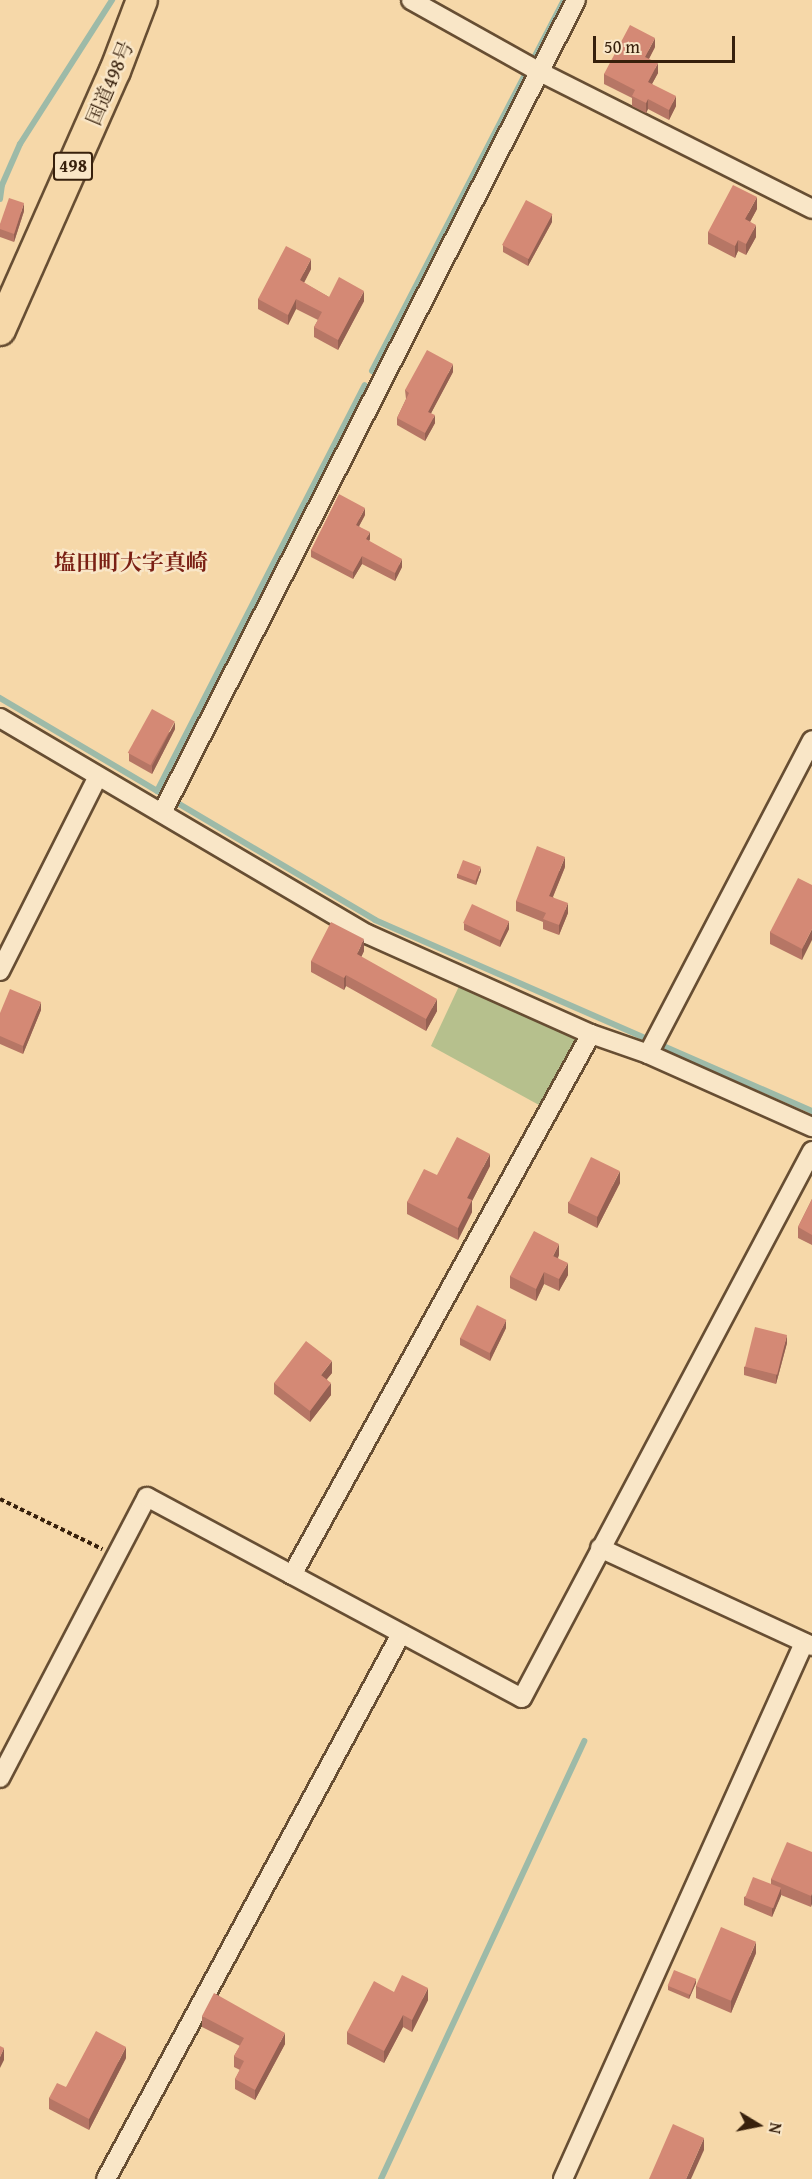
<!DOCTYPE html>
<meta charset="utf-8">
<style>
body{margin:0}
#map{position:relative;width:812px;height:2179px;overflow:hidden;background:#f6d8a9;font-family:"Gentium Book Plus","Noto Serif JP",serif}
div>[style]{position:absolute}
.green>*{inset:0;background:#b6c08d}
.stream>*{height:6px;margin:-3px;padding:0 3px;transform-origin:3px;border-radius:3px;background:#9dbaa8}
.path>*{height:4px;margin-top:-2px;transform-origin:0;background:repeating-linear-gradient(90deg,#37200c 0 4.5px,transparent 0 7.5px)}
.roads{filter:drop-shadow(2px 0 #674e33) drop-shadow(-2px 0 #674e33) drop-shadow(0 2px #674e33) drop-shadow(0 -2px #674e33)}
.minor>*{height:18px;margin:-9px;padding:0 9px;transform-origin:9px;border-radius:9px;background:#f9e6c7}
.trunk>*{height:30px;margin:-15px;padding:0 15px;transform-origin:15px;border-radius:15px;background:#f6d8a9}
.wall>*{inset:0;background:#b67665}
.shaded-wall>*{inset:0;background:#946052}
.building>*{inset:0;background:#d48975;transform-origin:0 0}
span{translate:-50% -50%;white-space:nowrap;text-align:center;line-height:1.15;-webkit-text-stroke:5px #f9e6c7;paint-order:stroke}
.shield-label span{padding:2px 4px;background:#f9e6c7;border:2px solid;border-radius:4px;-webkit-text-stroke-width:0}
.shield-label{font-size:18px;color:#37200c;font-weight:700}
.street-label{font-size:20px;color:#37200c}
.quarter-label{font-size:22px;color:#7a1f14;font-weight:700}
.north{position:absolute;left:728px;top:2095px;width:60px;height:60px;-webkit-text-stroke:4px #f9e6c7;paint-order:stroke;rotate:100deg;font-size:16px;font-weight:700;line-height:24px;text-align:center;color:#37200c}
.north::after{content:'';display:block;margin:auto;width:21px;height:27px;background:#37200c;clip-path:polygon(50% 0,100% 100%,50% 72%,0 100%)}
.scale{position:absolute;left:593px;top:36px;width:142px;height:27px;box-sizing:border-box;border:3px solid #37200c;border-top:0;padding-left:8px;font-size:18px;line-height:21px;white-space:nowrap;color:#37200c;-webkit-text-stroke:4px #f9e6c7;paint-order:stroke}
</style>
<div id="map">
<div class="green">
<i style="clip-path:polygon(460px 984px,577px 1039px,539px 1105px,431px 1046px)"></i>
</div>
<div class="stream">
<i style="left:534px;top:58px;width:65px;rotate:-62.7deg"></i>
<i style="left:0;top:199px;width:14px;rotate:-82deg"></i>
<i style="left:2px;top:185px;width:45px;rotate:-66.3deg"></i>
<i style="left:20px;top:144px;width:171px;rotate:-57.4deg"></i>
<i style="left:372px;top:371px;width:333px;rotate:-62.7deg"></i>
<i style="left:0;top:698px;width:436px;rotate:30.6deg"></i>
<i style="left:375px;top:920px;width:477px;rotate:23.6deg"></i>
<i style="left:157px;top:791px;width:456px;rotate:-62.9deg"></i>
<i style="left:381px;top:2179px;width:483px;rotate:-65.1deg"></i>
</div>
<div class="path">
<i style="left:0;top:1499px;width:114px;rotate:26.1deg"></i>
</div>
<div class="roads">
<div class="minor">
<i style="left:411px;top:0;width:145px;rotate:29.2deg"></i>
<i style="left:538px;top:71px;width:307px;rotate:26.7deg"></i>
<i style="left:0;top:718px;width:426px;rotate:30.5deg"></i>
<i style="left:367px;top:934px;width:245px;rotate:24.1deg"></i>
<i style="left:591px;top:1034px;width:60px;rotate:19.3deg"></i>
<i style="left:648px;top:1054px;width:180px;rotate:24deg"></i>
<i style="left:162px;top:813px;width:912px;rotate:-63.01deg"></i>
<i style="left:0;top:971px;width:218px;rotate:-63.3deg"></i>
<i style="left:648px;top:1054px;width:354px;rotate:-62.4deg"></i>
<i style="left:600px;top:1548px;width:234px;rotate:24.8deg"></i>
<i style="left:292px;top:1575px;width:618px;rotate:-61.07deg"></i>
<i style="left:0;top:1778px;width:317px;rotate:-62.4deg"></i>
<i style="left:147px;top:1497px;width:425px;rotate:28.2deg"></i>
<i style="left:522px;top:1698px;width:619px;rotate:-62.07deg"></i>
<i style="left:106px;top:2179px;width:620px;rotate:-61.57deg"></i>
<i style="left:563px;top:2179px;width:588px;rotate:-65.79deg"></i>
</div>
<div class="trunk">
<i style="left:0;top:330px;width:283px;rotate:-66.1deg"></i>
<i style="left:115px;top:71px;width:76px;rotate:-69.2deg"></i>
</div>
</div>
<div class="wall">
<i style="clip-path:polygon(655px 47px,649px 59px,658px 73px,652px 84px,676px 106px,669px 120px,648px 109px,646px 113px,632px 106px,632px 98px,604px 84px,604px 74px)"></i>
<i style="clip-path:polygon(757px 209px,750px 222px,756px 237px,746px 255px,738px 251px,735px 258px,708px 244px,708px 232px)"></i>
<i style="clip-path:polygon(24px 211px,14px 242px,0 237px,0 224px)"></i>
<i style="clip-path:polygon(552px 222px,528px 266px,503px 252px,503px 245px)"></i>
<i style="clip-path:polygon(311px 269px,304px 283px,329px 297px,364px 301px,338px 350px,314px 337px,314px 327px,318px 320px,296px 309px,288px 325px,258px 309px,258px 299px)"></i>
<i style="clip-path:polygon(453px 372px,431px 413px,435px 423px,425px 441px,397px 425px,397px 418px,406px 399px,405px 390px)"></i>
<i style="clip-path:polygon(365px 515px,359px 526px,370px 539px,369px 541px,402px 567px,395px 581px,362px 564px,353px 579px,311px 557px,311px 550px)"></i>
<i style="clip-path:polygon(175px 729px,152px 774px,129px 761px,129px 753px)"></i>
<i style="clip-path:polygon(565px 867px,553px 897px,568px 913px,559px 935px,543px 929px,543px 922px,516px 911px,516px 901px)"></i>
<i style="clip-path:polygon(481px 871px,476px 885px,457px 878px,457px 874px)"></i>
<i style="clip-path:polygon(812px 885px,802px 960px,770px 944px,770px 932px)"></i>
<i style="clip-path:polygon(464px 923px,509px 929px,500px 947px,464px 930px)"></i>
<i style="clip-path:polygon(364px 951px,361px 957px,437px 1011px,426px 1031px,346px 986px,344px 990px,311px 972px,311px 961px)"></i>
<i style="clip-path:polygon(41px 1010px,23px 1054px,0 1044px,0 1013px)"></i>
<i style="clip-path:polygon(490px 1166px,472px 1201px,472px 1212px,458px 1240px,407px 1214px,407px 1202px,437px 1175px)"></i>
<i style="clip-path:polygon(620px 1183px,597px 1228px,568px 1213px,568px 1202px)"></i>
<i style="clip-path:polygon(812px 1199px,812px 1245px,798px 1238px,798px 1227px)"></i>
<i style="clip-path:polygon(559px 1255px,558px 1258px,568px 1275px,559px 1291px,544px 1284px,536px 1301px,510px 1288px,510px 1276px)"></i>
<i style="clip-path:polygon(506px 1328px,490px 1361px,460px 1345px,460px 1338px)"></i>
<i style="clip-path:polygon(787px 1343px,776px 1384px,744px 1375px,744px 1367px)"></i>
<i style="clip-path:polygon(332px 1373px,327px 1379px,331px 1395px,310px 1422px,274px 1394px,274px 1383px)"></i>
<i style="clip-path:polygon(812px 1852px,811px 1907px,781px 1895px,772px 1917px,744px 1905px,744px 1897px,771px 1884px,771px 1879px)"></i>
<i style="clip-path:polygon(756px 1953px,731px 2013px,696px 1998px,696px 1986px)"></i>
<i style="clip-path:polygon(696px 1983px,689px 1999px,668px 1990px,668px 1986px)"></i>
<i style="clip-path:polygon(394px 1992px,428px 2000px,412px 2032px,403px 2027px,384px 2063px,347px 2044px,347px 2032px)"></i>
<i style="clip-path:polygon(202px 2016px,285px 2044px,255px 2100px,235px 2089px,235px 2079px,240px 2070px,234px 2067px,234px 2056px,240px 2046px,202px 2027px)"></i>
<i style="clip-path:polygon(126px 2058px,89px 2130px,49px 2109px,49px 2098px,66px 2087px)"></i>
</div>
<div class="shaded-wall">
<i style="clip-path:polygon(655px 38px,655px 47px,645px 66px,645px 57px)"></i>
<i style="clip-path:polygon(658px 63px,658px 73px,648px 91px,648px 82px)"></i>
<i style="clip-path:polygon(676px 96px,676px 106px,669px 120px,669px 110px)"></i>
<i style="clip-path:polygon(648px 99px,648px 109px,646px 113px,646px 103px)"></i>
<i style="clip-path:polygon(757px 197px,757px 209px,745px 231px,745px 219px)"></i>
<i style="clip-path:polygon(24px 203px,24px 211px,14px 242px,14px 234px)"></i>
<i style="clip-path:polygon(552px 214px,552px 222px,528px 266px,528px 258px)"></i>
<i style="clip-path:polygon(756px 225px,756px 237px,746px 255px,746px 244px)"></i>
<i style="clip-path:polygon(738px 240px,738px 251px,735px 258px,735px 246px)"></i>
<i style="clip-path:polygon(311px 259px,311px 269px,300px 290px,300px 280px)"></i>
<i style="clip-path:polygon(364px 291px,364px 301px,338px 350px,338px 340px)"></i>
<i style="clip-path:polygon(296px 299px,296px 309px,288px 325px,288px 315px)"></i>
<i style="clip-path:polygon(453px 364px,453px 372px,428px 419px,428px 412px)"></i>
<i style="clip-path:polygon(435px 415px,435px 423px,425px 441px,425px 433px)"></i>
<i style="clip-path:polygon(365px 508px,365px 515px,356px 532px,356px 525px)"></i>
<i style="clip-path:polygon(370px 532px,370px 539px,366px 547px,366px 539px)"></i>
<i style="clip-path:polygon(362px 556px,362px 564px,353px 579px,353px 572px)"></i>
<i style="clip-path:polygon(402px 559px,402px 567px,395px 581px,395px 573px)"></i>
<i style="clip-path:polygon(175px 722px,175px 729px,152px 774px,152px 766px)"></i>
<i style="clip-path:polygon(565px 857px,565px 867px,549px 906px,549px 896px)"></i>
<i style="clip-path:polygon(481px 867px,481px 871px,476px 885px,476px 881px)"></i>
<i style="clip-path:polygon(568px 903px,568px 913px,559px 935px,559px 925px)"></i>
<i style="clip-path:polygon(509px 921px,509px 929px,500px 947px,500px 940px)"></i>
<i style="clip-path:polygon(812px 929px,812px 940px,802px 960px,802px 949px)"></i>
<i style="clip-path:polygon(364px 939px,364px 951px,357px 966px,357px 954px)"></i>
<i style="clip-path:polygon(346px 975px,346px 986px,344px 990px,344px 978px)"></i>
<i style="clip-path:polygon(437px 999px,437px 1011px,426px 1031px,426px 1019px)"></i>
<i style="clip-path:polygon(41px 1002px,41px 1010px,23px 1054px,23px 1046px)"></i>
<i style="clip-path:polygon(490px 1154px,490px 1166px,472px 1201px,472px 1212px,458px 1240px,458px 1228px,467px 1198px)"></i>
<i style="clip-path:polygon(620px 1171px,620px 1183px,597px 1228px,597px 1216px)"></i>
<i style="clip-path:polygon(559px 1244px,559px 1255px,553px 1267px,553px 1256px)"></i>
<i style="clip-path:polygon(568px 1263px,568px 1275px,559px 1291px,559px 1279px)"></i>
<i style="clip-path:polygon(544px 1272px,544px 1284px,536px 1301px,536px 1289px)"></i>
<i style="clip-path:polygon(506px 1320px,506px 1328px,490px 1361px,490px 1353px)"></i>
<i style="clip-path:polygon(787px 1335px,787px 1343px,776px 1384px,776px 1376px)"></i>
<i style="clip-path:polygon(332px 1361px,332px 1373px,321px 1386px,321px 1375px)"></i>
<i style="clip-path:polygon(331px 1383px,331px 1395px,310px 1422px,310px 1411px)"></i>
<i style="clip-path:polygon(781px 1888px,781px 1896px,772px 1917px,772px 1909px)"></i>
<i style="clip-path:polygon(812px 1892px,812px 1904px,811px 1907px,811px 1896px)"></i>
<i style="clip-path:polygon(756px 1942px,756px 1953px,731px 2013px,731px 2001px)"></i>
<i style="clip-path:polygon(696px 1979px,696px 1983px,689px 1999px,689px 1995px)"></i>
<i style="clip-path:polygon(428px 1988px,428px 2000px,412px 2032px,412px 2020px)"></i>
<i style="clip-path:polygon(403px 2015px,403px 2027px,384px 2063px,384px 2051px)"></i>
<i style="clip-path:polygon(285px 2033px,285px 2044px,255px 2100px,255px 2090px)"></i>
<i style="clip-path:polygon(126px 2047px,126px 2058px,89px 2130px,89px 2119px)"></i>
<i style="clip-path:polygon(4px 2048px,4px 2060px,0 2068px,0 2057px)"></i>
<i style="clip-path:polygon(704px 2138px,704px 2150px,691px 2179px,686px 2179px)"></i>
</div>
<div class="building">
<i style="clip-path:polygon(630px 25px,655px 38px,645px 57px,658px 63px,648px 82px,676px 96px,669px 110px,648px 99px,646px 103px,632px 96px,635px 90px,604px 74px)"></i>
<i style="clip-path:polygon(733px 185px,757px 197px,745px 219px,756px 225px,746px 244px,738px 240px,735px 246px,708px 232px)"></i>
<i style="clip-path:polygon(9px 198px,24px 203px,14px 234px,0 229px,0 224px)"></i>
<i style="left:526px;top:200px;width:30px;height:51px;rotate:28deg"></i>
<i style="clip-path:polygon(286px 246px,311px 259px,300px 280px,329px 297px,339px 277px,364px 291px,338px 340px,314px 327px,322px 312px,296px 299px,288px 315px,258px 299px)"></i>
<i style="clip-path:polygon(427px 350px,453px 364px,428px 412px,435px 415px,425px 433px,397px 418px,409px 393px,405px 390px)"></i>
<i style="clip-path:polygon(339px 494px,365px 508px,356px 525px,370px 532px,366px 539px,402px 559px,395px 573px,362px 556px,353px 572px,311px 550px)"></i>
<i style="left:152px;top:709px;width:26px;height:50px;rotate:29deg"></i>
<i style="clip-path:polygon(537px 846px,565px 857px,549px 896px,568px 903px,559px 925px,543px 919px,546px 913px,516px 901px)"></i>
<i style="left:463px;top:860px;width:19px;height:15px;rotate:21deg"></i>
<i style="clip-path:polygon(798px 878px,812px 885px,812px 929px,802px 949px,770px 932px)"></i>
<i style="left:472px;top:904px;width:41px;height:21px;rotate:25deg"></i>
<i style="clip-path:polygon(331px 922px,364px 939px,357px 954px,437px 999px,426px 1019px,346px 975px,344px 978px,311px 961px)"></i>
<i style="clip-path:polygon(10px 989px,41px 1002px,23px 1046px,0 1036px,0 1013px)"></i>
<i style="clip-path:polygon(457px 1137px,490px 1154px,467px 1198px,472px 1200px,458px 1228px,407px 1202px,424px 1169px,437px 1175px)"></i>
<i style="left:591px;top:1157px;width:32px;height:51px;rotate:26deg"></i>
<i style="clip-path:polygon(812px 1199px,812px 1235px,798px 1227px)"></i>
<i style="clip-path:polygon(534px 1231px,559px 1244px,553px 1256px,568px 1263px,559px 1279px,544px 1272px,536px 1289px,510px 1276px)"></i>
<i style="left:477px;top:1305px;width:33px;height:37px;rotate:27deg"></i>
<i style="left:755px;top:1327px;width:33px;height:41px;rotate:14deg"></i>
<i style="clip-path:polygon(306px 1341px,332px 1361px,321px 1375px,331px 1383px,310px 1411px,274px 1383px)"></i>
<i style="clip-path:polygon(787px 1842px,812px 1852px,812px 1892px,811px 1896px,771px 1879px)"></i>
<i style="left:753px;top:1877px;width:30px;height:22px;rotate:21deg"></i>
<i style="left:721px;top:1927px;width:38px;height:64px;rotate:23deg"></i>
<i style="left:674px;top:1970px;width:24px;height:17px;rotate:22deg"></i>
<i style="clip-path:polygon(402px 1975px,428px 1988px,412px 2020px,403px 2015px,384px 2051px,347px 2032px,374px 1981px,394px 1992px)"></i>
<i style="clip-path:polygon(214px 1993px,285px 2033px,255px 2090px,235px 2079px,244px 2061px,234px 2056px,244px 2038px,202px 2016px)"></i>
<i style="clip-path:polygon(96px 2031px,126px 2047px,89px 2119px,49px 2098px,57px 2083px,66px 2087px)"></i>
<i style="clip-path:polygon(0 2046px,4px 2048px,0 2057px)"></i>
<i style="clip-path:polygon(673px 2124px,704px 2138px,686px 2179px,649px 2179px)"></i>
</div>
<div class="shield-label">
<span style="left:73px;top:166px">498</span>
</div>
<div class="street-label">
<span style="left:109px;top:83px;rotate:-67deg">国道498号</span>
</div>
<div class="quarter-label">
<span style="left:131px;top:563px">塩田町大字真崎</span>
</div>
<div class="north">N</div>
<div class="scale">50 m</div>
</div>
